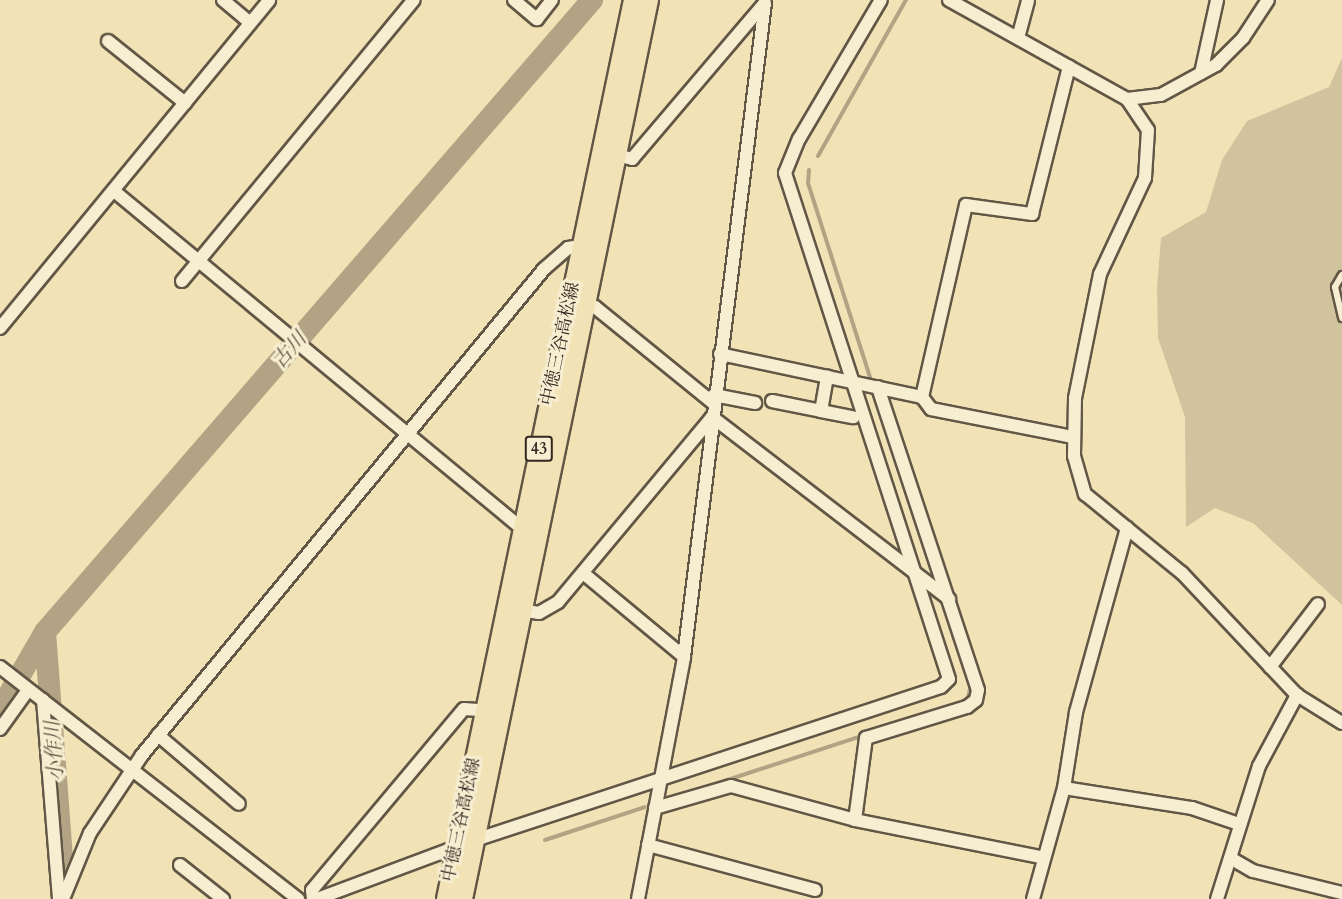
<!DOCTYPE html>
<meta charset="utf-8">
<style>
body{margin:0}
#map{position:relative;width:1342px;height:899px;overflow:hidden;background:#f2e3b6;font-family:Cardo,"Noto Serif JP",serif}
div>[style]{position:absolute}
.green>*{inset:0;background:#d1c39d}
.stream>*{height:4px;margin:-2px;padding:0 2px;transform-origin:2px;border-radius:2px;background:#b1a383}
.river>*{height:22px;margin:-11px;padding:0 11px;transform-origin:11px;border-radius:11px;background:#b1a383}
.roads{filter:drop-shadow(2px 0 #625646) drop-shadow(-2px 0 #625646) drop-shadow(0 2px #625646) drop-shadow(0 -2px #625646)}
.service>*{height:6px;margin:-3px;padding:0 3px;transform-origin:3px;border-radius:3px;background:#f7edd0}
.minor>*{height:12px;margin:-6px;padding:0 6px;transform-origin:6px;border-radius:6px;background:#f7edd0}
.primary>*{height:18px;margin:-9px;padding:0 9px;transform-origin:9px;border-radius:9px;background:#f2e3b6}
span{translate:-50% -50%;white-space:nowrap;text-align:center;line-height:1.15;-webkit-text-stroke:6px #f7edd0;paint-order:stroke}
.shield-label span{padding:2px 4px;background:#f7edd0;border:2px solid;border-radius:4px;-webkit-text-stroke-width:0}
.shield-label{font-size:16px;color:#322721;font-weight:700}
.street-label{font-size:18px;color:#322721}
.water-label{font-size:20px;color:#5e5243;font-style:italic}
</style>
<div id="map">
<div class="green">
<i style="clip-path:polygon(1342px 58px,1342px 605px,1253px 523px,1215px 508px,1186px 527px,1185px 417px,1158px 338px,1157px 288px,1161px 238px,1206px 212px,1222px 160px,1247px 121px,1329px 87px)"></i>
</div>
<div class="stream">
<i style="left:818px;top:156px;width:179px;rotate:-60.6deg"></i>
<i style="left:809px;top:170px;width:13px;rotate:94deg"></i>
<i style="left:808px;top:183px;width:207px;rotate:72.3deg"></i>
<i style="left:960px;top:704px;width:10px;rotate:-37deg"></i>
<i style="left:968px;top:698px;width:14px;rotate:-78deg"></i>
<i style="left:697px;top:790px;width:176px;rotate:-18.2deg"></i>
<i style="left:545px;top:840px;width:105px;rotate:-18.3deg"></i>
</div>
<div class="river">
<i style="left:45px;top:632px;width:240px;rotate:85.7deg"></i>
<i style="left:0;top:710px;width:90px;rotate:-60deg"></i>
<i style="left:45px;top:632px;width:836px;rotate:-49.12deg"></i>
</div>
<div class="roads">
<div class="service">
<i style="left:1342px;top:275px;width:14px;rotate:120deg"></i>
<i style="left:1335px;top:287px;width:32px;rotate:77deg"></i>
</div>
<div class="minor">
<i style="left:223px;top:0;width:35px;rotate:40deg"></i>
<i style="left:514px;top:0;width:30px;rotate:40deg"></i>
<i style="left:537px;top:19px;width:24px;rotate:-52deg"></i>
<i style="left:949px;top:0;width:204px;rotate:29.1deg"></i>
<i style="left:1127px;top:99px;width:37px;rotate:56deg"></i>
<i style="left:1148px;top:130px;width:48px;rotate:93.6deg"></i>
<i style="left:1145px;top:178px;width:106px;rotate:115.1deg"></i>
<i style="left:1100px;top:274px;width:126px;rotate:101.4deg"></i>
<i style="left:1075px;top:398px;width:58px;rotate:91deg"></i>
<i style="left:1074px;top:456px;width:40px;rotate:74deg"></i>
<i style="left:1085px;top:494px;width:125px;rotate:39.2deg"></i>
<i style="left:1182px;top:573px;width:168px;rotate:46.7deg"></i>
<i style="left:1297px;top:695px;width:53px;rotate:31.9deg"></i>
<i style="left:1018px;top:38px;width:39px;rotate:-75deg"></i>
<i style="left:108px;top:41px;width:99px;rotate:38.8deg"></i>
<i style="left:1201px;top:73px;width:75px;rotate:-77.6deg"></i>
<i style="left:1127px;top:99px;width:34px;rotate:-7deg"></i>
<i style="left:1161px;top:95px;width:63px;rotate:-28.6deg"></i>
<i style="left:1216px;top:65px;width:38px;rotate:-45deg"></i>
<i style="left:1243px;top:38px;width:45px;rotate:-56.7deg"></i>
<i style="left:611px;top:154px;width:22px;rotate:13deg"></i>
<i style="left:632px;top:159px;width:204px;rotate:-49.6deg"></i>
<i style="left:114px;top:191px;width:535px;rotate:39.61deg"></i>
<i style="left:182px;top:281px;width:364px;rotate:-50.5deg"></i>
<i style="left:585px;top:305px;width:10px;rotate:11deg"></i>
<i style="left:595px;top:307px;width:152px;rotate:39.1deg"></i>
<i style="left:0;top:328px;width:424px;rotate:-50.6deg"></i>
<i style="left:720px;top:354px;width:207px;rotate:12deg"></i>
<i style="left:922px;top:397px;width:15px;rotate:53deg"></i>
<i style="left:931px;top:409px;width:145px;rotate:11.2deg"></i>
<i style="left:714px;top:395px;width:42px;rotate:11deg"></i>
<i style="left:922px;top:397px;width:197px;rotate:-77.1deg"></i>
<i style="left:966px;top:205px;width:67px;rotate:7.8deg"></i>
<i style="left:1032px;top:214px;width:152px;rotate:-75.9deg"></i>
<i style="left:772px;top:401px;width:50px;rotate:11.5deg"></i>
<i style="left:821px;top:411px;width:35px;rotate:-80deg"></i>
<i style="left:821px;top:411px;width:33px;rotate:11deg"></i>
<i style="left:583px;top:573px;width:131px;rotate:39.7deg"></i>
<i style="left:516px;top:609px;width:23px;rotate:10deg"></i>
<i style="left:539px;top:613px;width:22px;rotate:-30deg"></i>
<i style="left:558px;top:602px;width:241px;rotate:-50.2deg"></i>
<i style="left:712px;top:417px;width:299px;rotate:37.5deg"></i>
<i style="left:0;top:667px;width:378px;rotate:37.9deg"></i>
<i style="left:1270px;top:667px;width:79px;rotate:-52.7deg"></i>
<i style="left:43px;top:700px;width:200px;rotate:85.4deg"></i>
<i style="left:0;top:729px;width:48px;rotate:-54.3deg"></i>
<i style="left:158px;top:735px;width:106px;rotate:40.4deg"></i>
<i style="left:1064px;top:788px;width:130px;rotate:8.9deg"></i>
<i style="left:1192px;top:808px;width:50px;rotate:18.8deg"></i>
<i style="left:655px;top:808px;width:79px;rotate:-16.1deg"></i>
<i style="left:731px;top:786px;width:129px;rotate:15.3deg"></i>
<i style="left:855px;top:820px;width:190px;rotate:11.3deg"></i>
<i style="left:855px;top:820px;width:83px;rotate:-82.4deg"></i>
<i style="left:866px;top:738px;width:106px;rotate:-17.1deg"></i>
<i style="left:967px;top:707px;width:11px;rotate:-38deg"></i>
<i style="left:976px;top:700px;width:10px;rotate:-79deg"></i>
<i style="left:978px;top:690px;width:319px;rotate:-108.3deg"></i>
<i style="left:648px;top:845px;width:173px;rotate:15.1deg"></i>
<i style="left:1232px;top:859px;width:24px;rotate:30deg"></i>
<i style="left:1253px;top:871px;width:92px;rotate:13.9deg"></i>
<i style="left:180px;top:865px;width:55px;rotate:38.3deg"></i>
<i style="left:63px;top:899px;width:71px;rotate:-67.8deg"></i>
<i style="left:90px;top:833px;width:94px;rotate:-56.3deg"></i>
<i style="left:142px;top:755px;width:631px;rotate:-50.4deg"></i>
<i style="left:544px;top:269px;width:32px;rotate:-41deg"></i>
<i style="left:568px;top:248px;width:19px;rotate:-9deg"></i>
<i style="left:313px;top:899px;width:9px;rotate:-96deg"></i>
<i style="left:312px;top:890px;width:236px;rotate:-50deg"></i>
<i style="left:464px;top:709px;width:27px;rotate:4deg"></i>
<i style="left:317px;top:899px;width:169px;rotate:-20.5deg"></i>
<i style="left:475px;top:840px;width:490px;rotate:-18.2deg"></i>
<i style="left:941px;top:687px;width:11px;rotate:-45deg"></i>
<i style="left:949px;top:679px;width:532px;rotate:-107.96deg"></i>
<i style="left:785px;top:173px;width:37px;rotate:-68deg"></i>
<i style="left:799px;top:139px;width:161px;rotate:-59.5deg"></i>
<i style="left:638px;top:899px;width:246px;rotate:-79.2deg"></i>
<i style="left:684px;top:657px;width:659px;rotate:-82.94deg"></i>
<i style="left:1033px;top:899px;width:115px;rotate:-74.4deg"></i>
<i style="left:1064px;top:788px;width:77px;rotate:-81deg"></i>
<i style="left:1076px;top:712px;width:191px;rotate:-74.5deg"></i>
<i style="left:1217px;top:899px;width:139px;rotate:-72.5deg"></i>
<i style="left:1259px;top:766px;width:81px;rotate:-61.8deg"></i>
</div>
<div class="primary">
<i style="left:446px;top:899px;width:918px;rotate:-78.25deg"></i>
<i style="left:463px;top:899px;width:918px;rotate:-78.31deg"></i>
</div>
</div>
<div class="shield-label">
<span style="left:539px;top:449px">43</span>
</div>
<div class="street-label">
<span style="left:561px;top:344px;rotate:-78deg">中徳三谷高松線</span>
<span style="left:462px;top:820px;rotate:-78deg">中徳三谷高松線</span>
</div>
<div class="water-label">
<span style="left:289px;top:350px;rotate:-49deg">古川</span>
<span style="left:54px;top:751px;rotate:-94deg">小作川</span>
</div>
</div>
